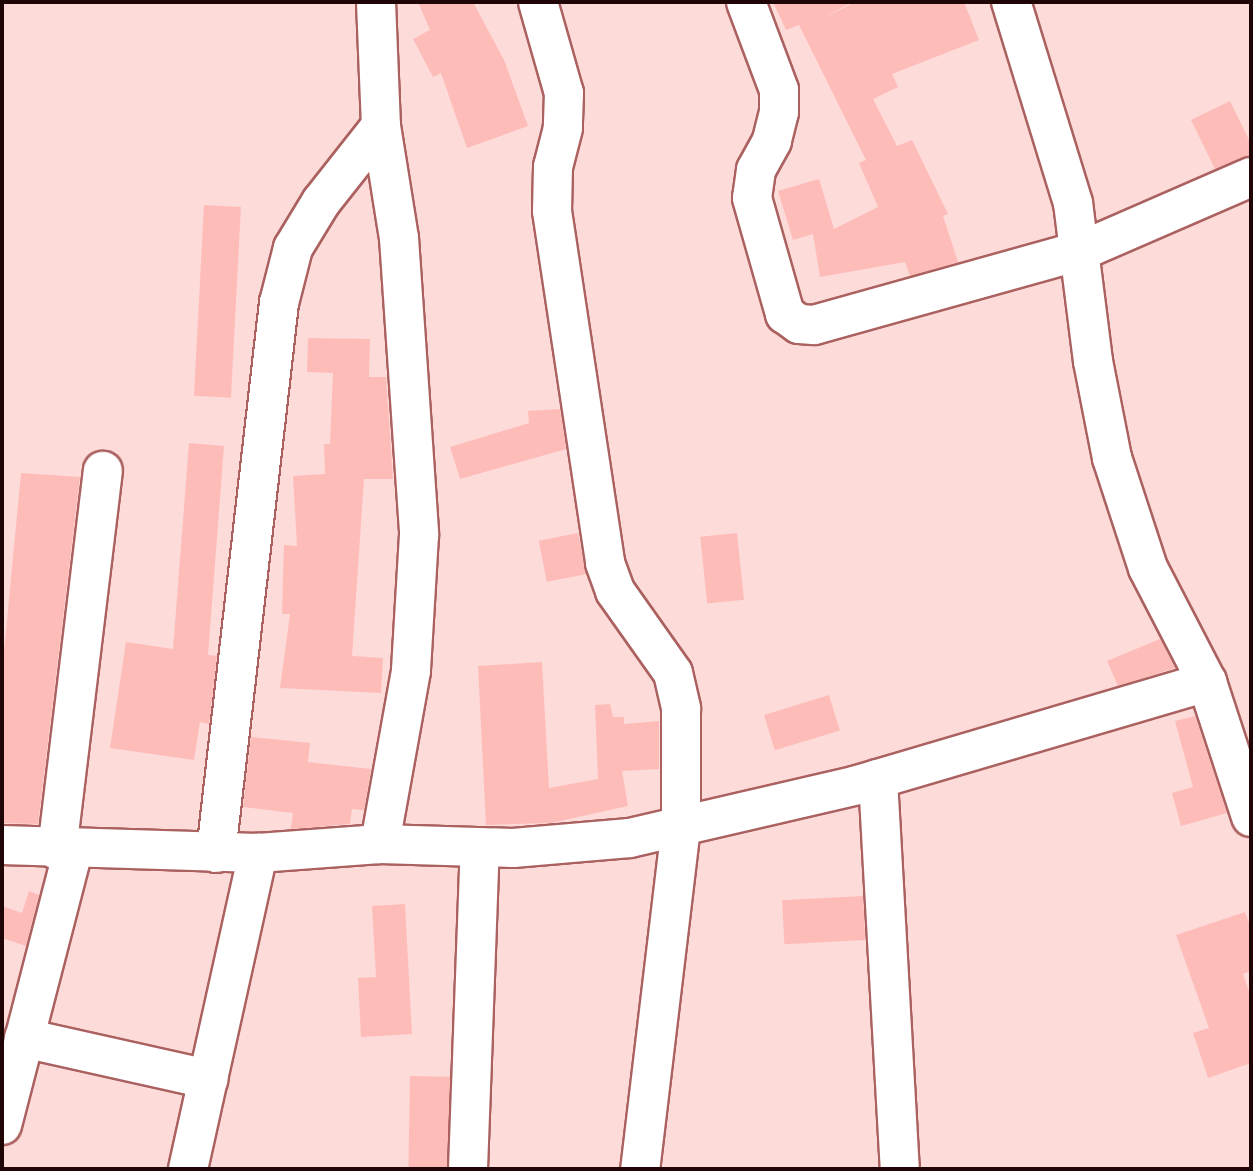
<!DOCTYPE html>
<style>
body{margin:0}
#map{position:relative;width:1253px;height:1171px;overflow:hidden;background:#fddbd9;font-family:"DM Sans",sans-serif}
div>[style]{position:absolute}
.building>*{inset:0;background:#febcb9;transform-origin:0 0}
.roads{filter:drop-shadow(2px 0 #aa615f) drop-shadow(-2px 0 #aa615f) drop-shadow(0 2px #aa615f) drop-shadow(0 -2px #aa615f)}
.minor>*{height:38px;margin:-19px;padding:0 19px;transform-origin:19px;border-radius:19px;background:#fff}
span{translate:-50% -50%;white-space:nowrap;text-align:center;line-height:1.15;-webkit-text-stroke:6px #ffedec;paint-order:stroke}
.frame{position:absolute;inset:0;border:4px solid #200506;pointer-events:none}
</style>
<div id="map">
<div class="building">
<i style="clip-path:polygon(418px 2px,473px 2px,504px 60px,528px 126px,467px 148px,441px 73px,433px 77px,413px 39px,430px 30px)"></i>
<i style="clip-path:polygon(773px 2px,852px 2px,824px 18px,855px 2px,964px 2px,979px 40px,892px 74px,898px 87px,873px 99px,897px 146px,912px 140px,948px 214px,943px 216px,958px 262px,910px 276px,905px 262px,820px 277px,813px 234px,793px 240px,778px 191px,819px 179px,834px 229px,878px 207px,859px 163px,866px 160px,799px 25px,786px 30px)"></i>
<i style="clip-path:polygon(1230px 101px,1251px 144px,1251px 156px,1215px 169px,1191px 120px)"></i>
<i style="left:204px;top:205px;width:37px;height:191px;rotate:3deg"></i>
<i style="clip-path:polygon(308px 338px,370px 339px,369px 377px,386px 377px,393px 479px,364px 479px,352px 656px,383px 658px,381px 693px,280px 688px,290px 614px,282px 614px,284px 545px,297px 546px,293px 476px,325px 474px,324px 444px,330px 444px,333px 373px,307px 372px)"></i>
<i style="clip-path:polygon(560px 409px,566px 449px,460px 479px,450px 447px,529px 423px,528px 411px)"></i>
<i style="clip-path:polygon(189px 443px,224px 446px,208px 655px,217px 656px,209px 724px,200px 722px,194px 760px,110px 748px,126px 642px,173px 649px)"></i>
<i style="clip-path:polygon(21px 473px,80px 477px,38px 824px,2px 823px,2px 673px)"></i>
<i style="left:578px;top:533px;width:42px;height:40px;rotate:79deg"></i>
<i style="left:737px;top:533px;width:67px;height:37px;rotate:84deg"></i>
<i style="clip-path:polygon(1160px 639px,1175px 668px,1118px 686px,1107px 661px)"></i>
<i style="clip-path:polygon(542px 662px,549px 788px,598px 779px,595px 705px,610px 704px,613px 717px,624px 717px,624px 724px,659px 721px,659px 769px,622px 771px,628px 806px,551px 823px,486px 825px,478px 666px)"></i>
<i style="left:829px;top:695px;width:37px;height:68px;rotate:73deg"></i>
<i style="clip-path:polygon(1195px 716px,1227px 813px,1181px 826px,1172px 793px,1193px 787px,1175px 721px)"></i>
<i style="clip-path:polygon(251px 737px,310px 743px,308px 762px,371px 769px,364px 810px,352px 809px,350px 824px,291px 829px,293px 813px,243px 807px)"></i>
<i style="clip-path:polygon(29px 891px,39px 895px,26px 946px,2px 938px,2px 906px,22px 913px)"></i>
<i style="left:863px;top:896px;width:44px;height:81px;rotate:87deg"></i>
<i style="clip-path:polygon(405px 904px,412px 1034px,361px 1037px,358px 978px,376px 977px,372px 906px)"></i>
<i style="clip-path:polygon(1245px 912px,1251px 928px,1251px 971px,1243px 974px,1251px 997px,1251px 1063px,1208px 1078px,1193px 1033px,1209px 1028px,1176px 935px)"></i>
<i style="left:410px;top:1076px;width:40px;height:93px;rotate:1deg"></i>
</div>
<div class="roads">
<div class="minor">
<i style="left:376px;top:2px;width:124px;rotate:87.7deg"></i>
<i style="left:381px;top:126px;width:113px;rotate:80.9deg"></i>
<i style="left:399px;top:238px;width:298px;rotate:86.1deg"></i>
<i style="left:419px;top:535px;width:136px;rotate:93.4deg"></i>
<i style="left:411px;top:671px;width:176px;rotate:100.2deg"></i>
<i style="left:538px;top:2px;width:95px;rotate:74.1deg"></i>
<i style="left:564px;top:93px;width:35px;rotate:92deg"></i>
<i style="left:563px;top:128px;width:40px;rotate:104.4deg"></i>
<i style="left:553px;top:167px;width:44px;rotate:91.3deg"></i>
<i style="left:552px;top:211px;width:356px;rotate:81.4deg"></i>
<i style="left:605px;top:563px;width:30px;rotate:70deg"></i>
<i style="left:615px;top:591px;width:100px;rotate:54.7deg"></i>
<i style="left:673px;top:673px;width:37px;rotate:77deg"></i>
<i style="left:681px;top:709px;width:118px;rotate:90deg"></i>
<i style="left:681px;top:827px;width:344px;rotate:96.8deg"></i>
<i style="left:746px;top:2px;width:94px;rotate:69.4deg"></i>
<i style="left:779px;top:90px;width:22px;rotate:90deg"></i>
<i style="left:779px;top:112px;width:30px;rotate:104deg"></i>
<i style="left:772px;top:141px;width:33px;rotate:119deg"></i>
<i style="left:756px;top:170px;width:28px;rotate:98deg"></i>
<i style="left:752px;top:198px;width:121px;rotate:74.1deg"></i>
<i style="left:785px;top:314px;width:17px;rotate:36deg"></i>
<i style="left:799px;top:324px;width:15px;rotate:4deg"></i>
<i style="left:814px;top:325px;width:279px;rotate:-15.6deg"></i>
<i style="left:1083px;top:250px;width:183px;rotate:-23.5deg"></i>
<i style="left:1207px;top:682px;width:142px;rotate:71.9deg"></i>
<i style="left:878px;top:779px;width:391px;rotate:86.8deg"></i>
<i style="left:2px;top:845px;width:256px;rotate:1.8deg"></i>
<i style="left:258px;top:853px;width:122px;rotate:-4.2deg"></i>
<i style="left:380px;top:844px;width:133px;rotate:1.7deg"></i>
<i style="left:513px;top:848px;width:117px;rotate:-4.9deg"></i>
<i style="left:630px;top:838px;width:233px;rotate:-13.1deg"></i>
<i style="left:857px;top:785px;width:365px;rotate:-16.4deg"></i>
<i style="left:1207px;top:682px;width:128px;rotate:-117.4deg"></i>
<i style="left:1148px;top:568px;width:116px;rotate:-108.1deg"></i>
<i style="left:1112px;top:458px;width:99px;rotate:-101.1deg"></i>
<i style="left:1093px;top:361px;width:159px;rotate:-97.2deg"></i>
<i style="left:1073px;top:203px;width:210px;rotate:-107.1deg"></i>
<i style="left:57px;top:850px;width:382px;rotate:-83.1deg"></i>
<i style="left:216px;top:853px;width:554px;rotate:-83.47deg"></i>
<i style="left:279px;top:303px;width:57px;rotate:-75.7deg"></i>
<i style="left:293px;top:248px;width:54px;rotate:-58.7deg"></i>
<i style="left:321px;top:202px;width:97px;rotate:-51.7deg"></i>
<i style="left:24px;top:1038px;width:189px;rotate:12.6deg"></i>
<i style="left:2px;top:1125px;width:284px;rotate:-75.5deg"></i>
<i style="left:188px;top:1169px;width:324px;rotate:-77.5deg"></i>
<i style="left:468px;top:1169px;width:322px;rotate:-87.9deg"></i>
</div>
</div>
<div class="frame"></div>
</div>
